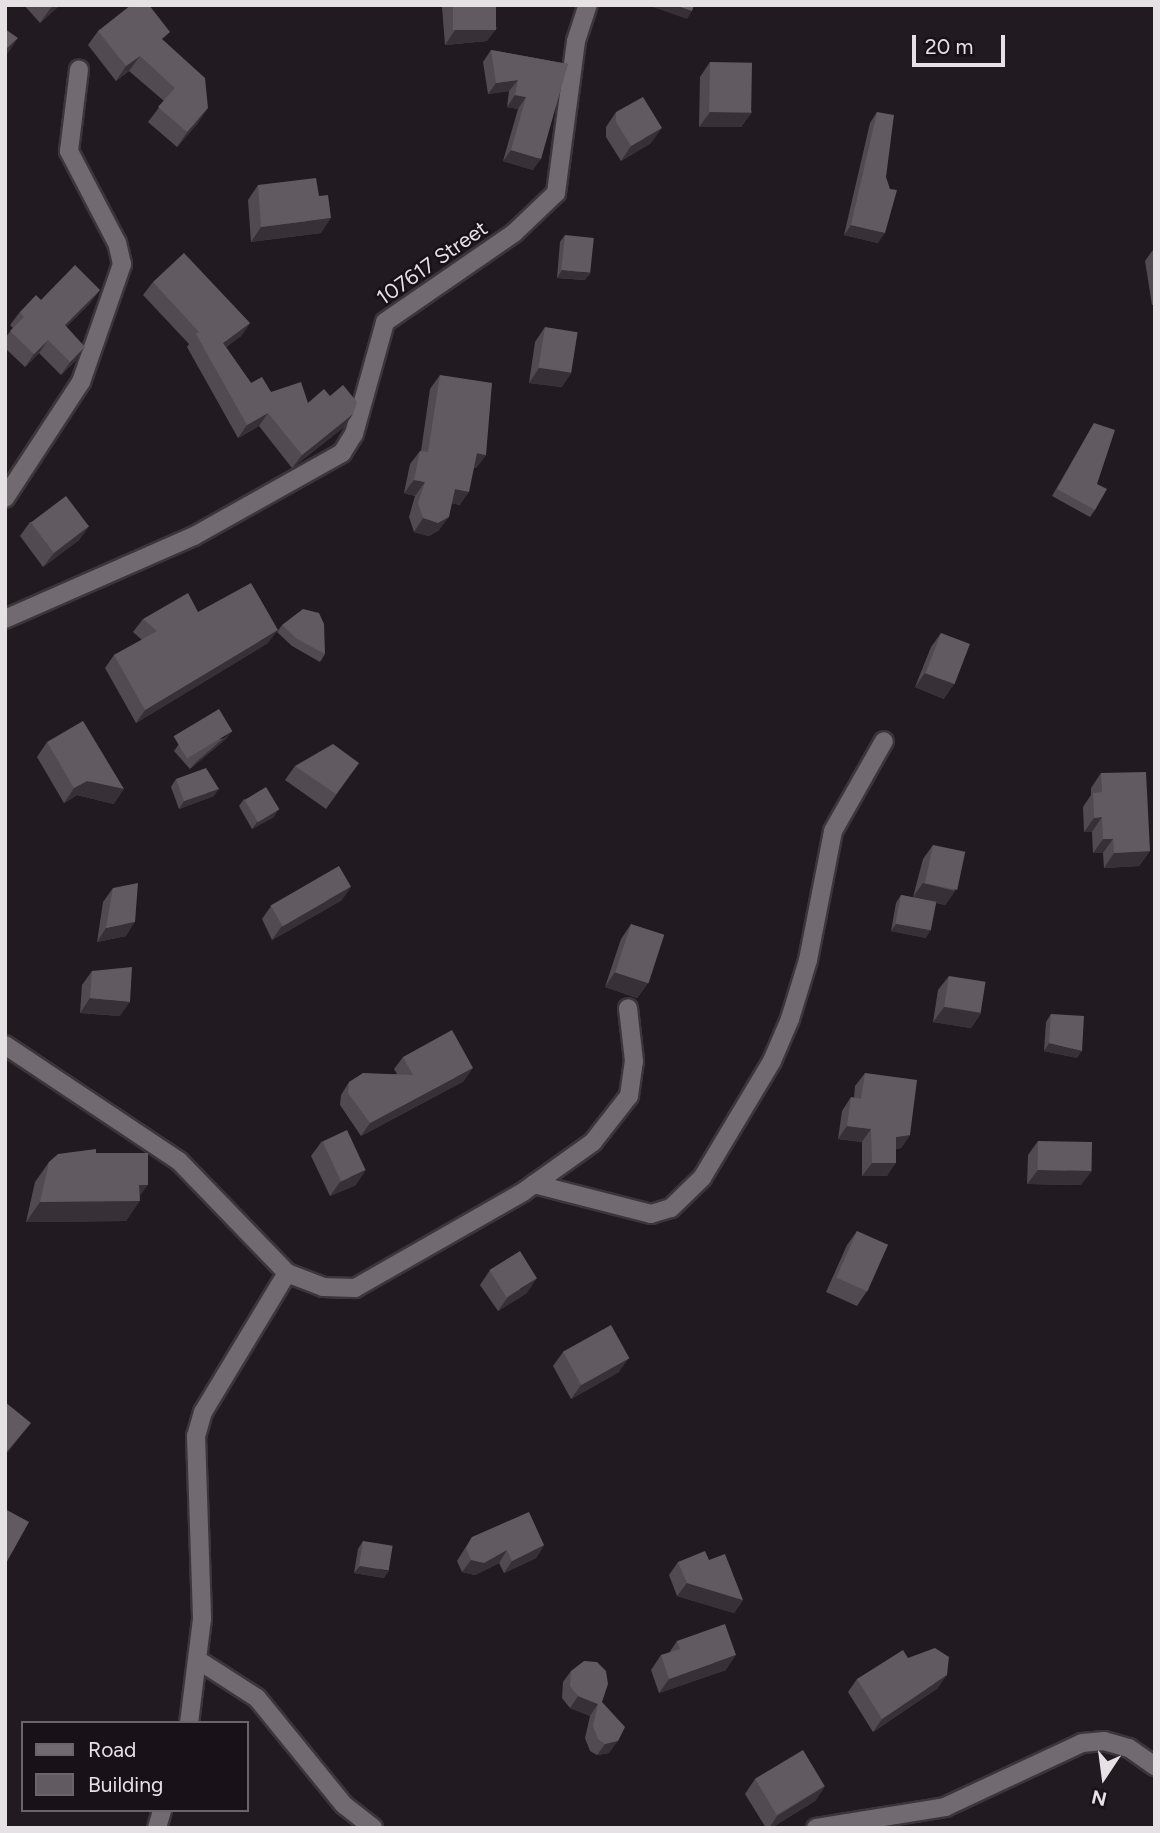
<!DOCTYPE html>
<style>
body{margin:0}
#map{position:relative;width:1160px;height:1833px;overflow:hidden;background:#211b21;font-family:Figtree,sans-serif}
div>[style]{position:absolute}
.roads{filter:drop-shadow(2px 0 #3b363a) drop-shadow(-2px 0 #3b363a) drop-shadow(0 2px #3b363a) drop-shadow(0 -2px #3b363a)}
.minor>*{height:18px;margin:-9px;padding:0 9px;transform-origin:9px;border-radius:9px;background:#716a70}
.wall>*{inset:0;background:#514b51}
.shaded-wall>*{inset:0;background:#373137}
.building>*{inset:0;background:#615b61;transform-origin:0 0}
span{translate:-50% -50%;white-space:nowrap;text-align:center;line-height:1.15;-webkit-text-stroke:5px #181218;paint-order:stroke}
.street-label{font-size:21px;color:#e6e1e5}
.frame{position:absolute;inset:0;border:7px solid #e6e1e5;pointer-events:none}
.legend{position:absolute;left:21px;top:1721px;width:228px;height:91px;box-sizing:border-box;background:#181218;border:2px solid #6a656a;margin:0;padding:9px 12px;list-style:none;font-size:21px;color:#e6e1e5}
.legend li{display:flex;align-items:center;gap:14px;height:35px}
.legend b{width:35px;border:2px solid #6a656a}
.north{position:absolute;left:1069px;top:1742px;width:70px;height:70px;-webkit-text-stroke:5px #181218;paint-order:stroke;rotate:193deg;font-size:19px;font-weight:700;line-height:28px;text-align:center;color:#e6e1e5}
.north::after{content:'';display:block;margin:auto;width:24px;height:32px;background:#e6e1e5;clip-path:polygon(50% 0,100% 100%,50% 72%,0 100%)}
.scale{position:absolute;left:912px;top:35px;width:93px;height:32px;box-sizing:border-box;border:4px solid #e6e1e5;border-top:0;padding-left:9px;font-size:21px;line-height:24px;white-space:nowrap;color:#e6e1e5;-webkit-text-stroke:5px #181218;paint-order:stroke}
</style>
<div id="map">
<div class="roads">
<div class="minor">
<i style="left:5px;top:498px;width:139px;rotate:-56.8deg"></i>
<i style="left:81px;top:382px;width:125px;rotate:-70.8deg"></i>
<i style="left:122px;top:264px;width:22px;rotate:-103deg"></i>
<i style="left:117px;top:243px;width:104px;rotate:-117.6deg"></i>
<i style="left:69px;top:151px;width:82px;rotate:-83deg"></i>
<i style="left:5px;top:619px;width:206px;rotate:-23.7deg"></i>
<i style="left:194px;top:536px;width:170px;rotate:-29.3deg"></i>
<i style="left:342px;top:453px;width:22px;rotate:-58deg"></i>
<i style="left:354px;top:434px;width:116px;rotate:-74.5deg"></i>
<i style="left:385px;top:322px;width:157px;rotate:-34.6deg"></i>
<i style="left:514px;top:233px;width:58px;rotate:-43.6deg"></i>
<i style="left:556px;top:193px;width:153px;rotate:-82.5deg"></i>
<i style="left:576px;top:41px;width:38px;rotate:-72deg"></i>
<i style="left:5px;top:1045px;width:209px;rotate:33.7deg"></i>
<i style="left:179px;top:1161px;width:156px;rotate:46deg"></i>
<i style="left:287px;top:1273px;width:162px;rotate:121.1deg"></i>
<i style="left:203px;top:1412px;width:25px;rotate:106deg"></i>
<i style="left:196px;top:1436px;width:183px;rotate:88.1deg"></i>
<i style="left:202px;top:1619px;width:105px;rotate:97.1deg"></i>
<i style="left:534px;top:1184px;width:121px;rotate:14.4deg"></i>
<i style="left:651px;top:1214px;width:21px;rotate:-17deg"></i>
<i style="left:671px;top:1208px;width:43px;rotate:-44.1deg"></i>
<i style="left:702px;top:1178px;width:136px;rotate:-59.1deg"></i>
<i style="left:772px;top:1061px;width:46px;rotate:-66.8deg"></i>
<i style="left:790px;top:1019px;width:62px;rotate:-73deg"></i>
<i style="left:808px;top:960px;width:131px;rotate:-79deg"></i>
<i style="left:833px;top:831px;width:103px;rotate:-60.5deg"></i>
<i style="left:287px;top:1273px;width:39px;rotate:21deg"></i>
<i style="left:323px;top:1287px;width:32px;rotate:2deg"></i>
<i style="left:355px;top:1288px;width:193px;rotate:-29.7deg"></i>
<i style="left:523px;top:1192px;width:86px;rotate:-35.5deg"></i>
<i style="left:593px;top:1142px;width:58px;rotate:-52deg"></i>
<i style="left:629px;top:1096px;width:35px;rotate:-82deg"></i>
<i style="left:634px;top:1061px;width:53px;rotate:-96.5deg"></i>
<i style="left:198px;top:1660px;width:70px;rotate:32.8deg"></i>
<i style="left:257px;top:1698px;width:138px;rotate:50.9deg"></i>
<i style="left:344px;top:1805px;width:37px;rotate:38deg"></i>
<i style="left:157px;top:1828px;width:19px;rotate:-74deg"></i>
<i style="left:816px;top:1828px;width:131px;rotate:-9.2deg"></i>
<i style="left:945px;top:1807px;width:151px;rotate:-25deg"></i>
<i style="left:1082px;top:1743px;width:22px;rotate:-5deg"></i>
<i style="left:1104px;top:1741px;width:26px;rotate:16deg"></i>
<i style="left:1129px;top:1748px;width:32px;rotate:35deg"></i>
</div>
</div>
<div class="wall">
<i style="clip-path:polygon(24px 5px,60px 5px,40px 23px)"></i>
<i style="clip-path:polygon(443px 5px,496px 5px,487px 41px,445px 45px,442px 7px)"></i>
<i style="clip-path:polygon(98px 31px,164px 41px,198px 123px,177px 147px,148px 122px,164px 101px,129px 71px,116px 81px,88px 45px)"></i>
<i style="clip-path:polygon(491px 50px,568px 64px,533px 170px,503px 161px,518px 109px,507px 107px,509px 91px,488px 94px,483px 62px)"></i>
<i style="clip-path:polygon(710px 62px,752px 112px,741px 127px,699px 127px,700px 77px)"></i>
<i style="clip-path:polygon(616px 112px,651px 143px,621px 161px,606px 137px,606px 127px)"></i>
<i style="clip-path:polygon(877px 112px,886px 177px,878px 243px,844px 235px,870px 123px)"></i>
<i style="clip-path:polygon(258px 185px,321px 233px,251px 242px,248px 200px)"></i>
<i style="clip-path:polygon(565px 235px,585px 280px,557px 278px,560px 242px)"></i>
<i style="clip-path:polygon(1155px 247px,1155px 305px,1152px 305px,1145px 261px)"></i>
<i style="clip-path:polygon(153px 282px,250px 323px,241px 336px,226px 347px,251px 383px,271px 392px,308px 403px,330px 396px,353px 414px,344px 427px,292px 468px,259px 426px,238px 438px,187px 347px,189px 344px,143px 295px)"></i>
<i style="clip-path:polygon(100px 290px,90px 303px,66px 327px,76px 360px,61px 375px,39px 353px,25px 367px,5px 348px,5px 338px,13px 328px,10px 325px,20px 312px,41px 300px)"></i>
<i style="clip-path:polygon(545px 327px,562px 387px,529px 383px,535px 342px)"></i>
<i style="clip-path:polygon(440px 375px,486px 455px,476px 468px,474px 468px,460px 505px,452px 503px,439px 530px,429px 536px,414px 532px,409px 517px,415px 496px,404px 493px,410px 464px,420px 451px,421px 451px,430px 389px)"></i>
<i style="clip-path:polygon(1094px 423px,1097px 484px,1095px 510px,1090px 517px,1052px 496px)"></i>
<i style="clip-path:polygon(30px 522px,89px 526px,79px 540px,43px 567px,20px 536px)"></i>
<i style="clip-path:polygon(143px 619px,268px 643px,136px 723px,105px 668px,114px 655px,142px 640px,133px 632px)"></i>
<i style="clip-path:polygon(282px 625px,325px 654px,320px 662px,292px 646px,277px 632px)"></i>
<i style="clip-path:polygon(941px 633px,944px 699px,915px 687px,931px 647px)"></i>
<i style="clip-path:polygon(227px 738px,190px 769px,174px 751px,179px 744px)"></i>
<i style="clip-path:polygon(47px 742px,114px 804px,77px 795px,64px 803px,37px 757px)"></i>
<i style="clip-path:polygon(359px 763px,326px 809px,285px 780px,295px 766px)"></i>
<i style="clip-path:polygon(1101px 773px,1150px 851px,1139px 866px,1104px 868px,1103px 853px,1093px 853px,1092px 832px,1084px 832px,1083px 807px,1091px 795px,1091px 788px)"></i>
<i style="clip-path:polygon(176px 779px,214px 796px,179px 809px,171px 787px)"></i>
<i style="clip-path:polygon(244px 799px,274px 817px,252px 829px,239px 806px)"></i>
<i style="clip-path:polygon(933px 845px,955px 891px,945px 905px,936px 903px,926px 938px,891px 931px,896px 903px,901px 895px,927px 900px,913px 897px,923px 859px)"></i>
<i style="clip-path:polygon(113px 888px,126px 936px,97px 942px,103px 902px)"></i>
<i style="clip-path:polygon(342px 900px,272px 940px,262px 919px,271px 906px)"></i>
<i style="clip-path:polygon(631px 924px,648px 983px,637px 998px,605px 987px,621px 939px)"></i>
<i style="clip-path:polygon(92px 971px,120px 1016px,80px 1013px,82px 985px)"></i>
<i style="clip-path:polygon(949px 976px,981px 1013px,971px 1028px,933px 1022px,938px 990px)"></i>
<i style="clip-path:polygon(1051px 1014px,1077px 1058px,1044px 1051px,1046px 1022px)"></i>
<i style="clip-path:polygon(403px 1057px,464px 1081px,361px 1136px,340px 1105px,341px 1095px,349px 1082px,397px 1074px,394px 1069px)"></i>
<i style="clip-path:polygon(865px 1073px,910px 1135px,901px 1148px,896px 1149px,887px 1176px,862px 1176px,862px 1142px,838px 1139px,842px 1111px,851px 1097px,854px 1098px,855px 1086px)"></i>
<i style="clip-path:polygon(322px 1141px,356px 1185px,330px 1196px,311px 1156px)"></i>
<i style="clip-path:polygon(1038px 1141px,1081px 1185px,1027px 1184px,1028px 1155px)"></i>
<i style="clip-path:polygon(96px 1153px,140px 1196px,126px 1221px,26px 1222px,35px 1182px,49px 1162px)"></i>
<i style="clip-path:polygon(857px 1231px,867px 1291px,857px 1306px,826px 1292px,847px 1245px)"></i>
<i style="clip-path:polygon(490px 1270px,527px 1293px,498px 1311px,480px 1285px)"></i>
<i style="clip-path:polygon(563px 1352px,619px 1372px,571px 1399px,553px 1366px)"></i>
<i style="clip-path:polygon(472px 1537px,544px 1545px,536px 1558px,504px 1573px,499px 1563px,475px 1575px,462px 1572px,457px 1561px)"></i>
<i style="clip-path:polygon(363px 1541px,384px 1578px,354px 1573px,358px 1549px)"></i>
<i style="clip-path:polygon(709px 1560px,743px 1600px,734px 1613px,677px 1596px,669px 1575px,678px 1562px)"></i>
<i style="clip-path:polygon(677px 1641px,726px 1670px,659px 1693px,651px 1670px,661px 1655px,669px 1653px)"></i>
<i style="clip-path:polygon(908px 1658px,938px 1688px,873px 1732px,848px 1692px,857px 1679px)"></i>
<i style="clip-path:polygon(571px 1671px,602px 1702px,609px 1753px,597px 1755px,590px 1751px,585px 1738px,590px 1716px,570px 1708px,562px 1698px,563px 1682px)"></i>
<i style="clip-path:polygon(755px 1779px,825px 1786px,815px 1801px,771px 1828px,766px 1828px,745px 1794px)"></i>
</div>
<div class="shaded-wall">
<i style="clip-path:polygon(54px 5px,60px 5px,40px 23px,50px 9px)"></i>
<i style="clip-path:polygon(647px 5px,674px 5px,692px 11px,687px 19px)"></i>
<i style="clip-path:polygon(498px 27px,487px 41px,445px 45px,455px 30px)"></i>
<i style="clip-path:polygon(18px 38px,8px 53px,5px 55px,5px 50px)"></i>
<i style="clip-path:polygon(140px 56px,129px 71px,116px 81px,126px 66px)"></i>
<i style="clip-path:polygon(518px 80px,509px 91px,488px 94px,496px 83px)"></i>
<i style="clip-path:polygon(515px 95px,526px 97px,518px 109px,507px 107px)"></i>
<i style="clip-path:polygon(208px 108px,198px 123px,177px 147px,187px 132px)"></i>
<i style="clip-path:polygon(710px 112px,752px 112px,741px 127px,699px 127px)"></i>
<i style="clip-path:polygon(662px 128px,651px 143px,621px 161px,631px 146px)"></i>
<i style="clip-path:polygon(511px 150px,541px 159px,533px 170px,503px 161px)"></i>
<i style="clip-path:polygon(331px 218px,321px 233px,251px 242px,261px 227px)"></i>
<i style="clip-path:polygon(851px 225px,885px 233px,878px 243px,844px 235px)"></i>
<i style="clip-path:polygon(562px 270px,591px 273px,585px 280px,557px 278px)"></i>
<i style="clip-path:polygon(100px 290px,90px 303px,55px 338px,65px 325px)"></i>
<i style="clip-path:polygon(250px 323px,241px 336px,213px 356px,223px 343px)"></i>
<i style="clip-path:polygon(48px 340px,39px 353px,25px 367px,34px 354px)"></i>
<i style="clip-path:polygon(85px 347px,76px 360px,61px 375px,70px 362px)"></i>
<i style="clip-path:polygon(539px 368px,572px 372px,562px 387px,529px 383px)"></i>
<i style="clip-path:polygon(268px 413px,259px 426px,238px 438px,247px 425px)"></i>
<i style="clip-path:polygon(353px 414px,344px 427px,292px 468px,302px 455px)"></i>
<i style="clip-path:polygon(477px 453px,486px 455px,476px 468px,467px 467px)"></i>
<i style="clip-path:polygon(414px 480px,425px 482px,415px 496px,404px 493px)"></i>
<i style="clip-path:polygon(455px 489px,469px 492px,460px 505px,446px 502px)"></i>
<i style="clip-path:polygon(449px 517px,439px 530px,429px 536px,414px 532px,423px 518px)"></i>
<i style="clip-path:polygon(89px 526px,79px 540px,43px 567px,54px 553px)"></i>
<i style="clip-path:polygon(278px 630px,268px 643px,136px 723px,145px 710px)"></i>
<i style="clip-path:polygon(925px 673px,954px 684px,944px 699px,915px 687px)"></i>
<i style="clip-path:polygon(232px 731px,227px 738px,190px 769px,196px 762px)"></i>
<i style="clip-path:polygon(87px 781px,124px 789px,114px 804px,77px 795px,64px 803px,74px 788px)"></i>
<i style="clip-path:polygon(219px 789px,214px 796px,179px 809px,184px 801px)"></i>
<i style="clip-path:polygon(279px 809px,274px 817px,252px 829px,257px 822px)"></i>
<i style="clip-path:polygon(1102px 817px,1092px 832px,1084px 832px,1094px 818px)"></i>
<i style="clip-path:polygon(1103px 839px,1113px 839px,1103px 853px,1093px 853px)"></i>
<i style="clip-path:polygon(1150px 851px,1139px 866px,1104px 868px,1114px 853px)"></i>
<i style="clip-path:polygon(923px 883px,955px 891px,945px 905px,913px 897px)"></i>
<i style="clip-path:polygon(351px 887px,342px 900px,272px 940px,281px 927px)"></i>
<i style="clip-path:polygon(135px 922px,126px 936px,97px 942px,106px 928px)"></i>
<i style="clip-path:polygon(896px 924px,931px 930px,926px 938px,891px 931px)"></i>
<i style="clip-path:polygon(615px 972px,648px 983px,637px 998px,605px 987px)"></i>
<i style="clip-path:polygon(90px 998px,130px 1002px,120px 1016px,80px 1013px)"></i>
<i style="clip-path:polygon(944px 1007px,981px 1013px,971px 1028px,933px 1022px)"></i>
<i style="clip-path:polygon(1049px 1043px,1082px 1051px,1077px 1058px,1044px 1051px)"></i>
<i style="clip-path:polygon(473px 1068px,464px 1081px,361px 1136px,370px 1123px)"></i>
<i style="clip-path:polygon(847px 1126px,871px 1129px,862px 1142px,838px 1139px)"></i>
<i style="clip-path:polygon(910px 1135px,901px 1148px,886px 1150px,896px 1137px)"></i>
<i style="clip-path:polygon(872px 1163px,896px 1163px,887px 1176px,862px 1176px)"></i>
<i style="clip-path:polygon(366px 1170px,356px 1185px,330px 1196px,340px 1182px)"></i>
<i style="clip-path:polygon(1038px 1170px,1092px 1171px,1081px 1185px,1027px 1184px)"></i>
<i style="clip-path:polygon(139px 1185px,148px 1185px,136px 1201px,140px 1201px,126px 1221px,26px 1222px,40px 1202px)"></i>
<i style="clip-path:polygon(537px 1278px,527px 1293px,498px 1311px,508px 1297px)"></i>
<i style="clip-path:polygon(629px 1358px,619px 1372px,571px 1399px,581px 1385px)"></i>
<i style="clip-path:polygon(31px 1423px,20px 1437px,5px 1456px,5px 1454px)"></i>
<i style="clip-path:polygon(544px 1545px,536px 1558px,504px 1573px,512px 1561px)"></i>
<i style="clip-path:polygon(507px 1550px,499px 1563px,475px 1575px,462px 1572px,471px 1560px)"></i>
<i style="clip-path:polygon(360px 1566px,389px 1571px,384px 1578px,354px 1573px)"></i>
<i style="clip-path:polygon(687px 1583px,743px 1600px,734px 1613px,677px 1596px)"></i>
<i style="clip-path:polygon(736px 1655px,726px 1670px,659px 1693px,669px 1679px)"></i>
<i style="clip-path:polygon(947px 1675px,938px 1688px,873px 1732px,882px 1719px)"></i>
<i style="clip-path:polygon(578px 1696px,598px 1704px,590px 1716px,570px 1708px)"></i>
<i style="clip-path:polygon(618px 1741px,609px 1753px,597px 1755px,605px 1744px)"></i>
<i style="clip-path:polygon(825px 1786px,815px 1801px,771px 1828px,769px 1828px,777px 1816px)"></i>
</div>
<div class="building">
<i style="clip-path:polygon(131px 5px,149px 5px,170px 32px,162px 39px,205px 78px,208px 108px,187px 132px,158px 107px,175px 88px,140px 56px,126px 66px,98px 31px)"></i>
<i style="left:453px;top:5px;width:43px;height:25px"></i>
<i style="clip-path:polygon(674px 5px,694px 5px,692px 11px)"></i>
<i style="clip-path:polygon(5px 29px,18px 38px,5px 50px)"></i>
<i style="clip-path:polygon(491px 50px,568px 64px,541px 159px,511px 150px,526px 97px,515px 95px,518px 80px,496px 83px)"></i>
<i style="left:710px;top:62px;width:42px;height:50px;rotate:1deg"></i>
<i style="clip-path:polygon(643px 97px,662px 128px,631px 146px,616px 122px,616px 112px)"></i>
<i style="clip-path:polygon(877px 112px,894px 115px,886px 177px,890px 189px,897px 190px,885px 233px,851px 225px)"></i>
<i style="clip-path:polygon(316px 178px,319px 196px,328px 195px,331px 218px,261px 227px,258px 185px)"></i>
<i style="left:565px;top:235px;width:29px;height:35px;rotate:6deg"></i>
<i style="clip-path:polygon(184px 253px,250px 323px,223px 343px,251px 383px,262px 377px,271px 392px,301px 382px,308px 403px,324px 389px,330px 396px,343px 385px,357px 402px,353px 414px,302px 455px,268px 413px,247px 425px,196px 334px,199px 332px,153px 282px)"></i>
<i style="clip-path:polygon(75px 265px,100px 290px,65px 325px,85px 347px,70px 362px,48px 340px,34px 354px,10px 331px,24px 317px,20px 312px,36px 295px,41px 300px)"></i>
<i style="left:545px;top:327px;width:33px;height:41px;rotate:9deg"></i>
<i style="clip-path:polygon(440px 375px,492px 383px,486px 455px,477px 453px,469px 492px,455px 489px,449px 517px,438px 523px,423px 518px,418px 503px,425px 482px,414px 480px,420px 451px,428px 452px)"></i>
<i style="clip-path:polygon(1094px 423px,1115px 430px,1097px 484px,1107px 489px,1095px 510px,1057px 489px)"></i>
<i style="left:66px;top:496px;width:38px;height:44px;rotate:53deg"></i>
<i style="clip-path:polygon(251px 583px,278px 630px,145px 710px,114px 655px,157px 631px,143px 619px,188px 593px,198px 612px)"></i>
<i style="clip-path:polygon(303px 609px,319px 613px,324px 624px,325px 654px,297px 639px,282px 625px)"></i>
<i style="left:941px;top:633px;width:31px;height:43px;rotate:21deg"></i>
<i style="left:219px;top:709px;width:26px;height:53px;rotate:59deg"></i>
<i style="clip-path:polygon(83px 721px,124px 789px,87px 781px,74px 788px,47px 742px)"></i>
<i style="clip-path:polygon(333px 744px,359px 763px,336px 794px,295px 766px)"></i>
<i style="clip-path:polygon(206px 768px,219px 789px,184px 801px,176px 779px)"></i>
<i style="clip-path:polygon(1146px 772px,1150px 851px,1114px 853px,1113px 839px,1103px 839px,1102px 817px,1094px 818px,1093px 793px,1102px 792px,1101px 773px)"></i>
<i style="left:266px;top:787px;width:26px;height:25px;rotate:59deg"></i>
<i style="left:933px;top:845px;width:33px;height:39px;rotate:12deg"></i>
<i style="left:339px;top:866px;width:24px;height:79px;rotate:60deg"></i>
<i style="clip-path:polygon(138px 883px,135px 922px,106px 928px,113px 888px)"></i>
<i style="left:901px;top:895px;width:36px;height:29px;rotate:11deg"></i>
<i style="left:631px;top:924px;width:35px;height:51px;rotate:18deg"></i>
<i style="clip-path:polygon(132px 967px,130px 1002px,90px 998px,92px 971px)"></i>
<i style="left:949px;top:976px;width:37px;height:31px;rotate:9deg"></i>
<i style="clip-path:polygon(1051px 1014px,1084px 1016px,1082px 1051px,1049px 1043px)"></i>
<i style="clip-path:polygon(452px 1030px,473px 1068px,370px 1123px,348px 1093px,349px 1082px,363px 1073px,413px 1075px,403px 1057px)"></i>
<i style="clip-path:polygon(865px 1073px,917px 1080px,910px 1135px,896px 1137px,896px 1163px,872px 1163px,871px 1129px,847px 1126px,851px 1097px,861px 1099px)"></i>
<i style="left:347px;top:1130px;width:44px;height:27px;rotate:65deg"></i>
<i style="left:1038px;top:1141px;width:54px;height:29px;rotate:1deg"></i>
<i style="clip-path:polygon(96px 1149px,96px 1153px,148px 1153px,148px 1185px,139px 1185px,140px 1201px,40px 1202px,49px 1162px,58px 1154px)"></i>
<i style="left:857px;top:1231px;width:34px;height:51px;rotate:24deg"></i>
<i style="left:520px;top:1251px;width:32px;height:36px;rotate:58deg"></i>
<i style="left:611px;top:1325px;width:38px;height:55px;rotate:61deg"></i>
<i style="clip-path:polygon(5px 1402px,31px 1423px,5px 1454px)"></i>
<i style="clip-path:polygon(5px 1509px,29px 1522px,5px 1565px)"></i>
<i style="clip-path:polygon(529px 1512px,544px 1545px,512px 1561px,507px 1550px,484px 1563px,471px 1560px,466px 1548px,472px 1537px)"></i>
<i style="left:363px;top:1541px;width:30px;height:25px;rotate:9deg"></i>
<i style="clip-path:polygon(705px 1551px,709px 1560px,725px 1554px,743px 1600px,687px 1583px,678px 1562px)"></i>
<i style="clip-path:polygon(725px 1624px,736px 1655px,669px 1679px,661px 1655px,680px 1649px,677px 1641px)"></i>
<i style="clip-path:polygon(935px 1648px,949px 1657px,947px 1675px,882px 1719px,857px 1679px,903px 1650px,908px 1658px)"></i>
<i style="clip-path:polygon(584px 1661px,597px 1662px,606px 1671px,608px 1684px,602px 1702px,625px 1727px,618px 1741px,605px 1744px,598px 1739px,593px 1726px,598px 1704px,578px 1696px,570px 1686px,571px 1671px)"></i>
<i style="left:803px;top:1750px;width:42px;height:56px;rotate:59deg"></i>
</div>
<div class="street-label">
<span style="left:432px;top:263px;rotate:-35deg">107617 Street</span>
</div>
<div class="frame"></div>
<ul class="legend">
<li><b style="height:9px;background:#716a70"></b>Road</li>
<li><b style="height:19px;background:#615b61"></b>Building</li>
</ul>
<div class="north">N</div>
<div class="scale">20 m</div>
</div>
